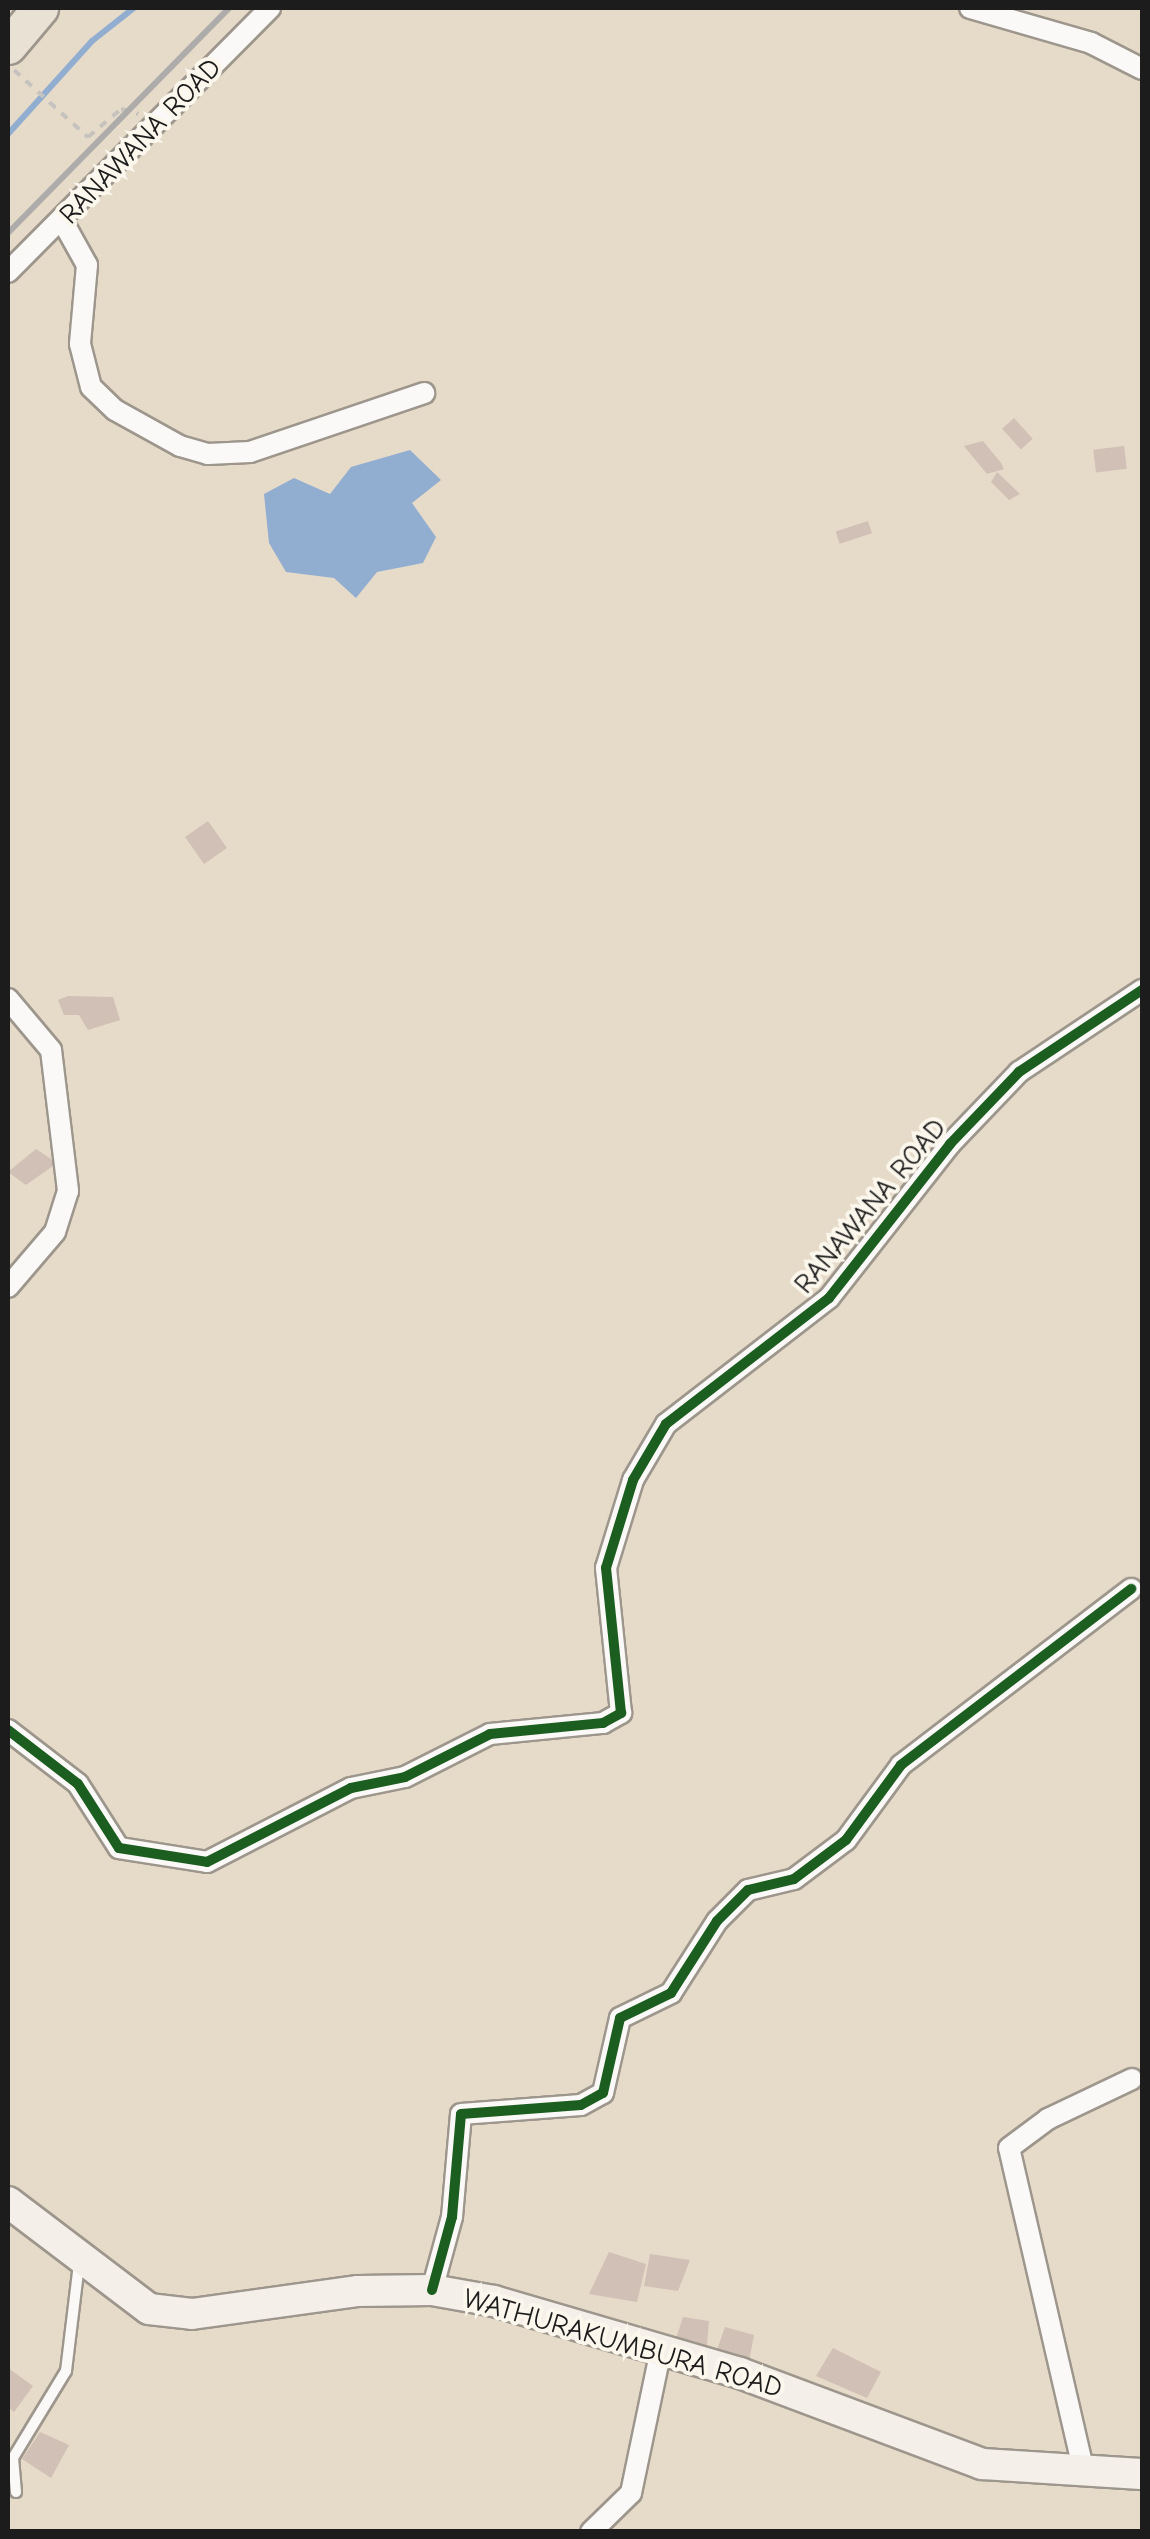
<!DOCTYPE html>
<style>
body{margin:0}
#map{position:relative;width:1150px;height:2539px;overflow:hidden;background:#e6dac9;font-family:"Comic Neue",sans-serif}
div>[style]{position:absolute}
.water>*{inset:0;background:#91aed1}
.stream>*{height:6px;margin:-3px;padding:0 3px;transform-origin:3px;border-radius:3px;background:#91aed1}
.building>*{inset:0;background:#d0c0b5;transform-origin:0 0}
.path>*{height:4px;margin-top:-2px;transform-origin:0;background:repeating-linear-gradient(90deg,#c6c3bf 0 8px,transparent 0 16px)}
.roads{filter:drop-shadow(2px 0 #9d968c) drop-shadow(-2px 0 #9d968c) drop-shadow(0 2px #9d968c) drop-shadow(0 -2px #9d968c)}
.service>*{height:10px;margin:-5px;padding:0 5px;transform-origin:5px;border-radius:5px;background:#fbf9f7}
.minor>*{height:20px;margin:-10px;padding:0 10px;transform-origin:10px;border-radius:10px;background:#fbf9f7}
.secondary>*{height:30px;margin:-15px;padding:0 15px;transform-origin:15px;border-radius:15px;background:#f4f0e9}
.trunk>*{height:35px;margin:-17.5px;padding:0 17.5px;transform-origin:17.5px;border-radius:17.5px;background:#eae1d5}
.rail>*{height:6px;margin:-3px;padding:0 3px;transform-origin:3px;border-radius:3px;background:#aeacaa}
.cycleway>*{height:10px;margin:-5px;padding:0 5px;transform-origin:5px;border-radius:5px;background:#1b5e20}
span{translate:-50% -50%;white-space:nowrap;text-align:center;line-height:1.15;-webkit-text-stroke:8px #fbf7ec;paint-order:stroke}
.street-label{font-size:28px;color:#1c1c1c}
.frame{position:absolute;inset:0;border:10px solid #1c1c1c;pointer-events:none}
</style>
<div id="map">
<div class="water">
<i style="clip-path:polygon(410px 450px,441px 480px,412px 503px,436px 537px,423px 563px,377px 572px,356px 598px,334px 578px,286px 572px,269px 543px,264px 494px,294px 478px,330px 494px,351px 467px)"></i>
</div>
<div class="stream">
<i style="left:8px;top:134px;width:125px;rotate:-47.9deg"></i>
<i style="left:92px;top:41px;width:53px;rotate:-38.2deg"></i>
</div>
<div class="building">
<i style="left:1014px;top:418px;width:28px;height:16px;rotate:48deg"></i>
<i style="clip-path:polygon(983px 441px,1001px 463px,1004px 469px,987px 474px,964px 446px)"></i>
<i style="left:1124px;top:446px;width:23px;height:31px;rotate:83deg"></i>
<i style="clip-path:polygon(997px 472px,1020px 494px,1009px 500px,991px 482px)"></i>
<i style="left:868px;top:521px;width:13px;height:34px;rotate:72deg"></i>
<i style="left:208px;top:821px;width:33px;height:28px;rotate:55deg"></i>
<i style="clip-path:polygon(68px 996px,113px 997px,120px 1020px,88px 1030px,79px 1015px,64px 1015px,58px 1000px)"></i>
<i style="clip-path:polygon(36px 1149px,57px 1163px,26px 1185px,8px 1172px)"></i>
<i style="clip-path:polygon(609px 2252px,646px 2264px,637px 2302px,589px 2294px)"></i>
<i style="clip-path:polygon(650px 2254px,690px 2260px,678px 2291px,644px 2286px)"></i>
<i style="clip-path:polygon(683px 2317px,709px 2321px,706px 2355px,673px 2348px)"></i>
<i style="clip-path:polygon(725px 2327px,754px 2335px,749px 2361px,716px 2353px)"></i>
<i style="clip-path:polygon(833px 2348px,881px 2372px,867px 2398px,816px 2376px)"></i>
<i style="clip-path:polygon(8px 2368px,33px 2386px,14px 2412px,8px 2407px)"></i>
<i style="clip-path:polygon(40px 2432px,69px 2445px,51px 2478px,22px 2459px)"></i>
</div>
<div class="path">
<i style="left:14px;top:70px;width:100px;rotate:42.2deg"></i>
<i style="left:88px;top:137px;width:43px;rotate:-40.3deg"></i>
<i style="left:121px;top:109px;width:18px;rotate:16deg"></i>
</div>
<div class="roads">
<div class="service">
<i style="left:16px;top:2492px;width:34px;rotate:-95deg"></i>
<i style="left:13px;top:2458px;width:102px;rotate:-58.7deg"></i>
<i style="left:66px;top:2371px;width:109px;rotate:-83.1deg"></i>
</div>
<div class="minor">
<i style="left:970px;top:8px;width:126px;rotate:16.1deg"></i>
<i style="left:1091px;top:43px;width:57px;rotate:27deg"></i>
<i style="left:63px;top:222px;width:49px;rotate:60.8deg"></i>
<i style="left:87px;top:265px;width:79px;rotate:95.1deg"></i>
<i style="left:80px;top:344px;width:44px;rotate:75.7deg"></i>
<i style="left:91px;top:387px;width:33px;rotate:44deg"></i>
<i style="left:115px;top:410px;width:74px;rotate:29deg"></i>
<i style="left:180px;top:446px;width:29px;rotate:16deg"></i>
<i style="left:208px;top:454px;width:42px;rotate:-2.7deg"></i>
<i style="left:250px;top:452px;width:184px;rotate:-18.7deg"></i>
<i style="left:8px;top:272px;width:372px;rotate:-45.2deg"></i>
<i style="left:8px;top:999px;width:67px;rotate:49.9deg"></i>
<i style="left:51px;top:1050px;width:142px;rotate:83.1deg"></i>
<i style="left:68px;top:1191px;width:43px;rotate:107.6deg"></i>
<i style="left:55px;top:1232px;width:72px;rotate:130.5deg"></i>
<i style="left:8px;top:1730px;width:88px;rotate:37.6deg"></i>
<i style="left:78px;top:1784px;width:76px;rotate:57.4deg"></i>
<i style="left:119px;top:1848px;width:89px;rotate:9deg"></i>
<i style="left:207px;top:1862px;width:162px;rotate:-27.2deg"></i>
<i style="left:351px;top:1788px;width:55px;rotate:-11.5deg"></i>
<i style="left:405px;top:1777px;width:95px;rotate:-26.8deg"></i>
<i style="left:490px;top:1734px;width:114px;rotate:-5.6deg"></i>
<i style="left:603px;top:1723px;width:21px;rotate:-29deg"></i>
<i style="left:621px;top:1713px;width:146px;rotate:-95.9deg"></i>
<i style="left:606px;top:1568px;width:92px;rotate:-72.9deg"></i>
<i style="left:633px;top:1480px;width:65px;rotate:-59.5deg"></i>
<i style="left:666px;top:1424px;width:206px;rotate:-37.7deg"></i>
<i style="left:829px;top:1298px;width:196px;rotate:-51.8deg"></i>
<i style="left:950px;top:1144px;width:100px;rotate:-46.2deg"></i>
<i style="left:1019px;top:1072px;width:148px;rotate:-33.7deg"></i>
<i style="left:432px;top:2290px;width:76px;rotate:-74.7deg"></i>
<i style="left:452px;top:2217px;width:103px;rotate:-85deg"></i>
<i style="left:461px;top:2114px;width:120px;rotate:-4.3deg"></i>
<i style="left:581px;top:2105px;width:25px;rotate:-29deg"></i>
<i style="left:603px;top:2093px;width:77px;rotate:-77.2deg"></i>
<i style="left:620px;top:2018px;width:57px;rotate:-26.1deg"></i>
<i style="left:671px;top:1993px;width:85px;rotate:-57.4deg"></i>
<i style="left:717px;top:1921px;width:44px;rotate:-45deg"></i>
<i style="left:748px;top:1890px;width:47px;rotate:-13.4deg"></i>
<i style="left:794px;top:1879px;width:65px;rotate:-36.9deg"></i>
<i style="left:846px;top:1840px;width:93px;rotate:-53.7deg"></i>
<i style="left:901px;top:1765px;width:290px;rotate:-37.4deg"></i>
<i style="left:1083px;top:2468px;width:328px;rotate:-103deg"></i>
<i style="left:1009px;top:2148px;width:49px;rotate:-36.6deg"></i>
<i style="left:1048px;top:2119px;width:93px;rotate:-25.5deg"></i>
<i style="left:591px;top:2532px;width:56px;rotate:-44.3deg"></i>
<i style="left:631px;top:2493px;width:142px;rotate:-78.2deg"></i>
</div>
<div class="secondary">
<i style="left:8px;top:2202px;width:177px;rotate:37.2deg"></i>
<i style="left:149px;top:2309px;width:43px;rotate:6.6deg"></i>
<i style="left:192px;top:2314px;width:168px;rotate:-7.9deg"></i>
<i style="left:358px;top:2291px;width:74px;rotate:-0.8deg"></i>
<i style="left:432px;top:2290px;width:63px;rotate:10.1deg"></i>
<i style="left:494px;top:2301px;width:256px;rotate:16.3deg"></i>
<i style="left:740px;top:2373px;width:259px;rotate:20.6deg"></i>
<i style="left:982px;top:2464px;width:160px;rotate:3.6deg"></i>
</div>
<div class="trunk">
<i style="left:8px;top:46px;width:50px;rotate:-49.9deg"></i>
</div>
</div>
<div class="rail">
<i style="left:8px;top:233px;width:315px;rotate:-45.5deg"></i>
</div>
<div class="cycleway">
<i style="left:8px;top:1730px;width:88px;rotate:37.6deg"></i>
<i style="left:78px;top:1784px;width:76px;rotate:57.4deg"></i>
<i style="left:119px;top:1848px;width:89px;rotate:9deg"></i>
<i style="left:207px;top:1862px;width:162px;rotate:-27.2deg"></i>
<i style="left:351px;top:1788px;width:55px;rotate:-11.5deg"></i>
<i style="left:405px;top:1777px;width:95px;rotate:-26.8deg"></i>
<i style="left:490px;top:1734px;width:114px;rotate:-5.6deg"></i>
<i style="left:603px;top:1723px;width:21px;rotate:-29deg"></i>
<i style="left:621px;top:1713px;width:146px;rotate:-95.9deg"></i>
<i style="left:606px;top:1568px;width:92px;rotate:-72.9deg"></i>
<i style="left:633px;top:1480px;width:65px;rotate:-59.5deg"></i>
<i style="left:666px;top:1424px;width:206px;rotate:-37.7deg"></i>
<i style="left:829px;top:1298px;width:196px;rotate:-51.8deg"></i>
<i style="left:950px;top:1144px;width:100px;rotate:-46.2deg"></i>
<i style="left:1019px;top:1072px;width:148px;rotate:-33.7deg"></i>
<i style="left:432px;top:2290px;width:76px;rotate:-74.7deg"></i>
<i style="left:452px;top:2217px;width:103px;rotate:-85deg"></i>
<i style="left:461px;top:2114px;width:120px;rotate:-4.3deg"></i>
<i style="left:581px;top:2105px;width:25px;rotate:-29deg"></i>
<i style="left:603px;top:2093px;width:77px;rotate:-77.2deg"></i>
<i style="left:620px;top:2018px;width:57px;rotate:-26.1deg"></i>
<i style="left:671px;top:1993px;width:85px;rotate:-57.4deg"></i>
<i style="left:717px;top:1921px;width:44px;rotate:-45deg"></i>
<i style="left:748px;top:1890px;width:47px;rotate:-13.4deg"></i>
<i style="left:794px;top:1879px;width:65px;rotate:-36.9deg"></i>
<i style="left:846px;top:1840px;width:93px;rotate:-53.7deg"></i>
<i style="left:901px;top:1765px;width:290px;rotate:-37.4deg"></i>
</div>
<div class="street-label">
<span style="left:140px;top:141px;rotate:-46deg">RANAWANA ROAD</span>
<span style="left:870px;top:1206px;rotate:-50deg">RANAWANA ROAD</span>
<span style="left:623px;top:2343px;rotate:16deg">WATHURAKUMBURA ROAD</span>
</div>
<div class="frame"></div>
</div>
